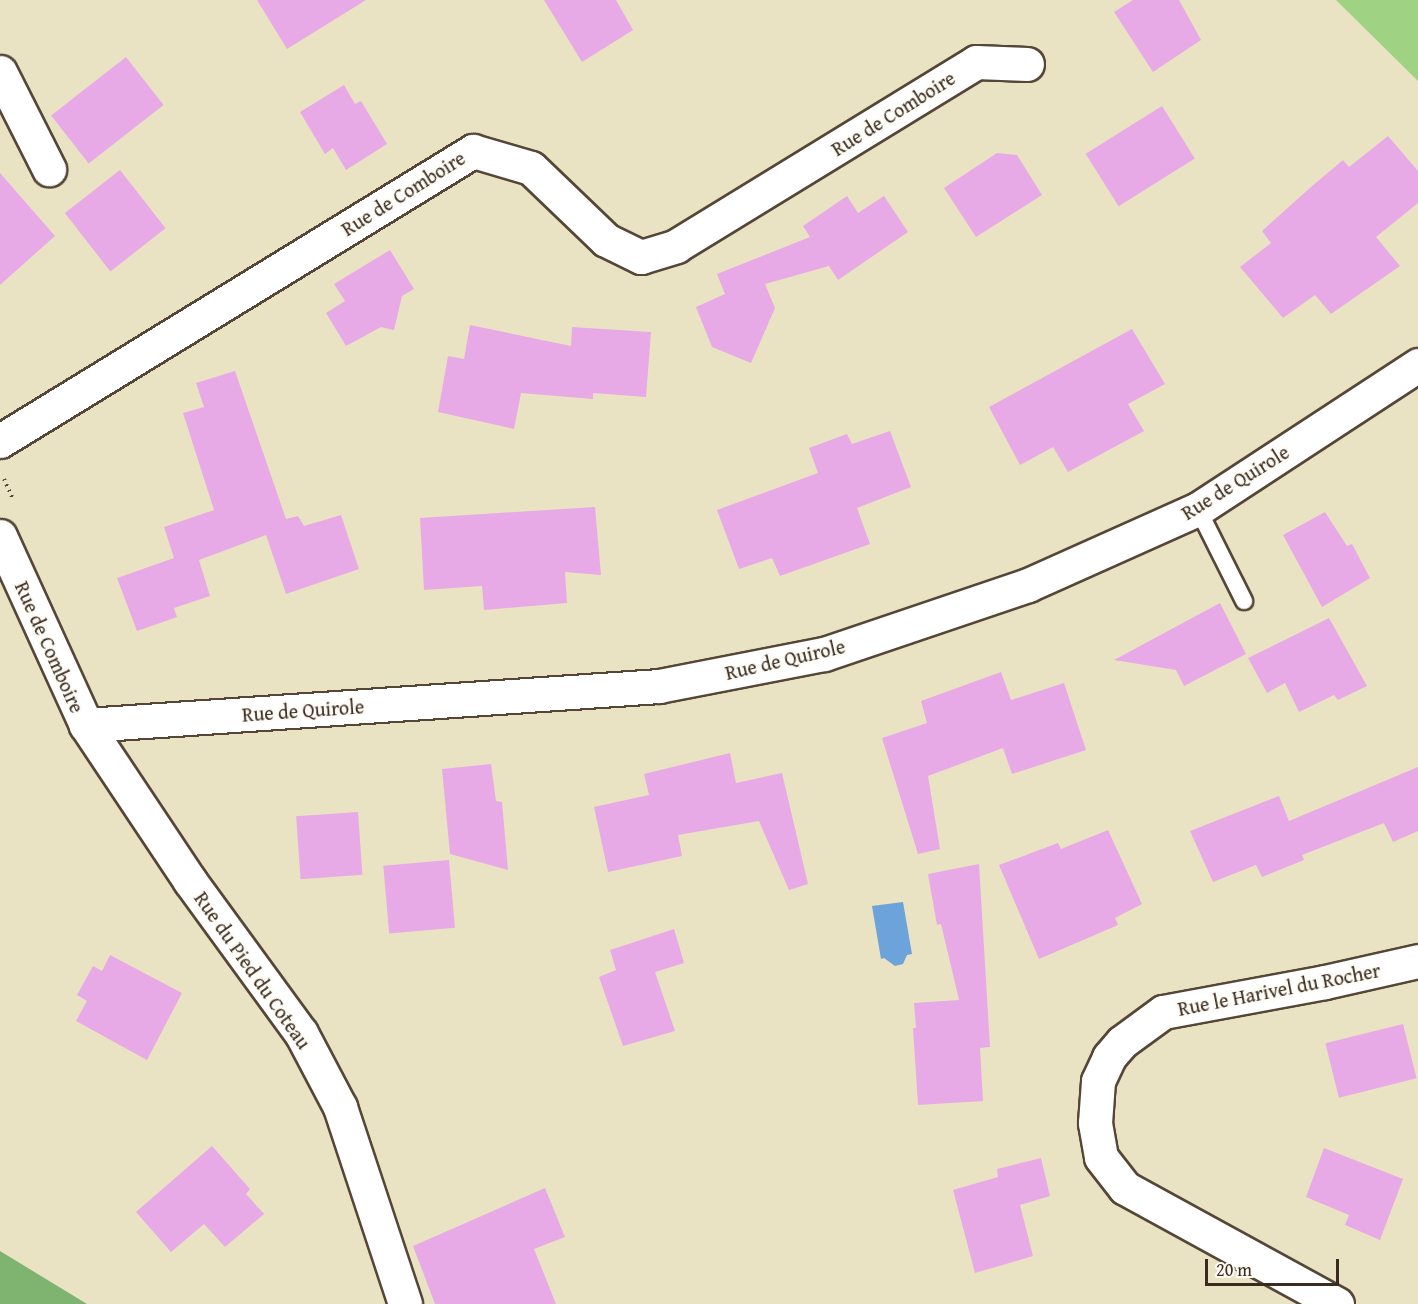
<!DOCTYPE html>
<style>
body{margin:0}
#map{position:relative;width:1418px;height:1304px;overflow:hidden;background:#e9e3c3;font-family:"Gentium Book Plus",serif}
div>[style]{position:absolute}
.green>*{inset:0;background:#9fd282}
.forest>*{inset:0;background:#7fb470}
.water>*{inset:0;background:#6ba3da}
.building>*{inset:0;background:#e8aae6;transform-origin:0 0}
.path>*{height:4px;margin-top:-2px;transform-origin:0;background:repeating-linear-gradient(90deg,#554637 0 1.5px,transparent 0 6px)}
.roads{filter:drop-shadow(2px 0 #554637) drop-shadow(-2px 0 #554637) drop-shadow(0 2px #554637) drop-shadow(0 -2px #554637)}
.service>*{height:16px;margin:-8px;padding:0 8px;transform-origin:8px;border-radius:8px;background:#fff}
.minor>*{height:33px;margin:-16.5px;padding:0 16.5px;transform-origin:16.5px;border-radius:16.5px;background:#fff}
span{translate:-50% -50%;white-space:nowrap;text-align:center;line-height:1.15;-webkit-text-stroke:5px #fdfcf7;paint-order:stroke}
.street-label{font-size:20px;color:#3b2a1e}
.scale{position:absolute;left:1205px;top:1259px;width:134px;height:27px;box-sizing:border-box;border:3px solid #3b2a1e;border-top:0;padding-left:8px;font-size:18px;line-height:21px;white-space:nowrap;color:#3b2a1e;-webkit-text-stroke:4px #fdfcf7;paint-order:stroke}
</style>
<div id="map">
<div class="green">
<i style="clip-path:polygon(1336px 0,1418px 0,1418px 81px)"></i>
</div>
<div class="forest">
<i style="clip-path:polygon(0 1251px,87px 1304px,0 1304px)"></i>
</div>
<div class="water">
<i style="clip-path:polygon(903px 902px,912px 954px,907px 955px,903px 964px,895px 966px,884px 958px,881px 959px,872px 906px)"></i>
</div>
<div class="building">
<i style="clip-path:polygon(257px 0,366px 0,287px 49px)"></i>
<i style="clip-path:polygon(544px 0,616px 0,633px 30px,582px 62px)"></i>
<i style="clip-path:polygon(1133px 0,1179px 0,1201px 40px,1153px 72px,1114px 12px)"></i>
<i style="left:126px;top:57px;width:61px;height:95px;rotate:52deg"></i>
<i style="clip-path:polygon(344px 85px,355px 104px,361px 101px,387px 144px,346px 170px,333px 148px,325px 154px,300px 112px)"></i>
<i style="left:1162px;top:106px;width:62px;height:90px;rotate:58deg"></i>
<i style="clip-path:polygon(1388px 136px,1418px 171px,1418px 203px,1376px 237px,1400px 266px,1331px 314px,1315px 295px,1283px 318px,1240px 267px,1271px 243px,1262px 231px,1311px 187px,1343px 160px,1349px 167px)"></i>
<i style="clip-path:polygon(997px 153px,1017px 155px,1042px 195px,976px 237px,944px 188px)"></i>
<i style="left:120px;top:170px;width:74px;height:70px;rotate:52deg"></i>
<i style="clip-path:polygon(0 173px,55px 236px,0 285px)"></i>
<i style="clip-path:polygon(847px 196px,858px 213px,884px 196px,908px 232px,838px 280px,829px 266px,765px 284px,775px 308px,751px 363px,712px 347px,696px 307px,725px 294px,717px 274px,810px 237px,803px 226px)"></i>
<i style="clip-path:polygon(390px 250px,414px 289px,402px 296px,394px 330px,381px 327px,346px 346px,326px 313px,345px 301px,334px 284px)"></i>
<i style="clip-path:polygon(470px 325px,571px 346px,572px 327px,651px 332px,646px 397px,593px 393px,593px 399px,521px 393px,514px 429px,438px 412px,448px 356px,464px 359px)"></i>
<i style="clip-path:polygon(1132px 329px,1165px 384px,1128px 404px,1144px 431px,1068px 472px,1053px 447px,1020px 465px,989px 407px)"></i>
<i style="clip-path:polygon(235px 371px,286px 519px,298px 516px,304px 526px,341px 515px,359px 569px,286px 594px,266px 535px,199px 560px,210px 596px,174px 608px,177px 617px,137px 631px,117px 578px,174px 558px,164px 527px,214px 510px,183px 413px,204px 407px,196px 383px)"></i>
<i style="clip-path:polygon(890px 431px,911px 487px,857px 508px,870px 544px,780px 576px,772px 558px,739px 569px,717px 510px,818px 473px,809px 448px,847px 434px,852px 444px)"></i>
<i style="clip-path:polygon(595px 507px,601px 575px,565px 572px,567px 603px,484px 610px,482px 586px,424px 590px,420px 518px)"></i>
<i style="clip-path:polygon(1325px 512px,1347px 546px,1352px 544px,1370px 578px,1322px 607px,1283px 535px)"></i>
<i style="clip-path:polygon(1220px 603px,1246px 654px,1184px 686px,1176px 670px,1114px 660px)"></i>
<i style="clip-path:polygon(1329px 618px,1367px 686px,1338px 700px,1334px 695px,1299px 712px,1285px 683px,1267px 693px,1248px 658px)"></i>
<i style="clip-path:polygon(1001px 672px,1011px 700px,1064px 683px,1086px 750px,1012px 774px,1003px 748px,928px 776px,940px 849px,918px 854px,882px 738px,927px 723px,921px 701px)"></i>
<i style="clip-path:polygon(730px 753px,736px 783px,782px 773px,808px 884px,789px 890px,759px 821px,678px 835px,682px 856px,608px 872px,594px 807px,649px 795px,644px 774px)"></i>
<i style="clip-path:polygon(491px 764px,496px 801px,502px 802px,508px 870px,450px 854px,442px 769px)"></i>
<i style="clip-path:polygon(1418px 767px,1418px 831px,1393px 842px,1384px 823px,1302px 855px,1304px 860px,1262px 877px,1256px 865px,1213px 882px,1190px 831px,1279px 796px,1289px 821px)"></i>
<i style="left:358px;top:812px;width:63px;height:62px;rotate:86deg"></i>
<i style="clip-path:polygon(1108px 830px,1142px 904px,1115px 918px,1118px 925px,1039px 959px,999px 865px,1058px 843px,1061px 849px)"></i>
<i style="left:449px;top:860px;width:68px;height:66px;rotate:85deg"></i>
<i style="clip-path:polygon(979px 864px,990px 1047px,980px 1048px,983px 1101px,918px 1105px,913px 1028px,916px 1028px,914px 1003px,959px 1000px,941px 924px,937px 925px,928px 874px)"></i>
<i style="clip-path:polygon(674px 929px,684px 963px,655px 972px,675px 1031px,623px 1046px,599px 977px,616px 970px,610px 950px)"></i>
<i style="clip-path:polygon(110px 955px,182px 993px,147px 1060px,76px 1021px,87px 1001px,77px 995px,93px 966px,102px 971px)"></i>
<i style="left:1403px;top:1024px;width:56px;height:80px;rotate:76deg"></i>
<i style="clip-path:polygon(212px 1146px,250px 1189px,246px 1194px,264px 1214px,225px 1247px,204px 1224px,171px 1252px,136px 1212px)"></i>
<i style="clip-path:polygon(1324px 1148px,1403px 1179px,1380px 1240px,1345px 1225px,1349px 1215px,1306px 1197px)"></i>
<i style="clip-path:polygon(1041px 1158px,1050px 1196px,1020px 1205px,1033px 1256px,975px 1273px,953px 1190px,998px 1177px,997px 1169px)"></i>
<i style="clip-path:polygon(545px 1188px,565px 1237px,534px 1249px,556px 1304px,435px 1304px,413px 1246px)"></i>
</div>
<div class="path">
<i style="left:4px;top:479px;width:20px;rotate:66deg"></i>
</div>
<div class="roads">
<div class="service">
<i style="left:1198px;top:509px;width:103px;rotate:63.4deg"></i>
</div>
<div class="minor">
<i style="left:0;top:72px;width:109px;rotate:63.2deg"></i>
<i style="left:0;top:441px;width:555px;rotate:-31.51deg"></i>
<i style="left:473px;top:151px;width:60px;rotate:16.3deg"></i>
<i style="left:531px;top:168px;width:104px;rotate:43.8deg"></i>
<i style="left:606px;top:240px;width:39px;rotate:26deg"></i>
<i style="left:641px;top:257px;width:37px;rotate:-17deg"></i>
<i style="left:676px;top:246px;width:352px;rotate:-31.5deg"></i>
<i style="left:976px;top:62px;width:51px;rotate:2.2deg"></i>
<i style="left:0;top:536px;width:208px;rotate:65.5deg"></i>
<i style="left:86px;top:725px;width:187px;rotate:56.3deg"></i>
<i style="left:190px;top:881px;width:188px;rotate:53.9deg"></i>
<i style="left:301px;top:1033px;width:84px;rotate:62.2deg"></i>
<i style="left:340px;top:1107px;width:207px;rotate:71.7deg"></i>
<i style="left:86px;top:725px;width:574px;rotate:-3.89deg"></i>
<i style="left:659px;top:686px;width:168px;rotate:-11deg"></i>
<i style="left:824px;top:654px;width:215px;rotate:-18.7deg"></i>
<i style="left:1028px;top:585px;width:186px;rotate:-24.1deg"></i>
<i style="left:1198px;top:509px;width:263px;rotate:-33.2deg"></i>
<i style="left:1337px;top:1304px;width:242px;rotate:-151.3deg"></i>
<i style="left:1125px;top:1188px;width:39px;rotate:-128deg"></i>
<i style="left:1101px;top:1157px;width:35px;rotate:-100deg"></i>
<i style="left:1095px;top:1123px;width:42px;rotate:-85.9deg"></i>
<i style="left:1098px;top:1081px;width:26px;rotate:-65deg"></i>
<i style="left:1109px;top:1057px;width:20px;rotate:-49deg"></i>
<i style="left:1122px;top:1042px;width:51px;rotate:-36.2deg"></i>
<i style="left:1163px;top:1012px;width:165px;rotate:-10.5deg"></i>
<i style="left:1325px;top:982px;width:95px;rotate:-12.7deg"></i>
</div>
</div>
<div class="street-label">
<span style="left:893px;top:113px;rotate:-32deg">Rue de Comboire</span>
<span style="left:403px;top:193px;rotate:-32deg">Rue de Comboire</span>
<span style="left:1235px;top:482px;rotate:-32deg">Rue de Quirole</span>
<span style="left:50px;top:647px;rotate:66deg">Rue de Comboire</span>
<span style="left:785px;top:659px;rotate:-13deg">Rue de Quirole</span>
<span style="left:303px;top:710px;rotate:-4deg">Rue de Quirole</span>
<span style="left:253px;top:970px;rotate:55deg">Rue du Pied du Coteau</span>
<span style="left:1279px;top:989px;rotate:-11deg">Rue le Harivel du Rocher</span>
</div>
<div class="scale">20 m</div>
</div>
